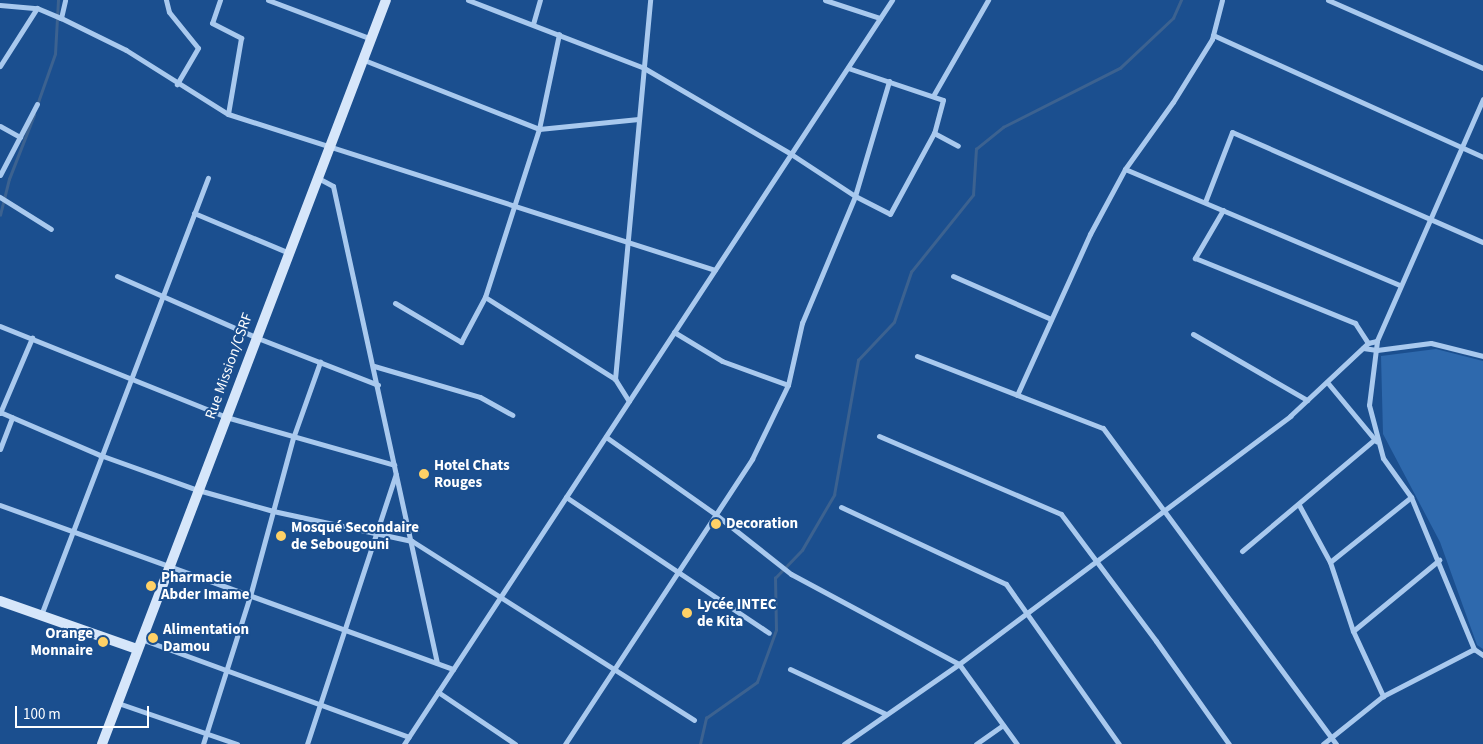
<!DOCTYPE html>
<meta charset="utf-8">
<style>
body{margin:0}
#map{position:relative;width:1483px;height:744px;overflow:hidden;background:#1b4f8f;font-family:"Source Sans 3",sans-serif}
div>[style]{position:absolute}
.green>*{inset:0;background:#2e69ad}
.stream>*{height:2.5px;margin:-1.25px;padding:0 1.25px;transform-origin:1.25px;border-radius:1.25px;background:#3c6290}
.street>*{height:5px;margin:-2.5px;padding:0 2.5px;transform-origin:2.5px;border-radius:2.5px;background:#a9c9ee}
.secondary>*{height:10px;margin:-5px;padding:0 5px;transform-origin:5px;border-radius:5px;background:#d6e6fa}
.dots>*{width:14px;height:14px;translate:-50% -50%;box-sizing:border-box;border:2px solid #1b4f8f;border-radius:50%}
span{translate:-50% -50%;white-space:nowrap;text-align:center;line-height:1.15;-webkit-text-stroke:4px #1b4f8f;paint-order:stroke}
.street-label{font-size:15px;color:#fff}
.poi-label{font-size:15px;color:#fff;font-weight:700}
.left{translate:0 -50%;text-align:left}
.right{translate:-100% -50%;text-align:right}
.scale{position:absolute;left:15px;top:706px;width:134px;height:22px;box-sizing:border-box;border:2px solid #fff;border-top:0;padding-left:6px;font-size:15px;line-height:18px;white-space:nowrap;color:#fff;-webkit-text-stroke:4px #1b4f8f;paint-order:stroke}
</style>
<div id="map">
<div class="green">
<i style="clip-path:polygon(1436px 349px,1483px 361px,1483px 649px,1477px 645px,1440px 542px,1383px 434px,1381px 356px)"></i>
</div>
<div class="stream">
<i style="left:37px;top:105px;width:54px;rotate:-70.6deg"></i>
<i style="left:55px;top:54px;width:54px;rotate:-86.8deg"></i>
<i style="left:0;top:215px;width:37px;rotate:-76deg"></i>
<i style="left:9px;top:179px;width:69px;rotate:-68.7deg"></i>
<i style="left:700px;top:744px;width:27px;rotate:-77deg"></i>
<i style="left:706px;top:718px;width:62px;rotate:-35.2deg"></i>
<i style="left:757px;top:682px;width:55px;rotate:-69.9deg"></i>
<i style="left:776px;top:630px;width:52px;rotate:-91.1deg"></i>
<i style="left:775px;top:578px;width:39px;rotate:-46deg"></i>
<i style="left:802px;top:550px;width:64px;rotate:-59.8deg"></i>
<i style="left:834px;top:495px;width:137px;rotate:-79.9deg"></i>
<i style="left:858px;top:360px;width:52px;rotate:-46.5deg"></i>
<i style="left:894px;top:322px;width:53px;rotate:-71.2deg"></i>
<i style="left:911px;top:272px;width:99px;rotate:-51.2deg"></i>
<i style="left:973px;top:195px;width:46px;rotate:-86.3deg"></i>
<i style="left:976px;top:149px;width:35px;rotate:-39deg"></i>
<i style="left:1003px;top:127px;width:131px;rotate:-26.8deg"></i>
<i style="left:1120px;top:68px;width:73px;rotate:-43.3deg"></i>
<i style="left:1173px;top:18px;width:20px;rotate:-66deg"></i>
</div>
<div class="street">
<i style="left:166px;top:0;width:12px;rotate:76deg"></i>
<i style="left:169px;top:12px;width:46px;rotate:51.1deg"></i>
<i style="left:198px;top:48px;width:42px;rotate:120.3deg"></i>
<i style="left:220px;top:0;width:24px;rotate:109deg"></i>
<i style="left:212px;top:23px;width:33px;rotate:27deg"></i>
<i style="left:241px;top:38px;width:77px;rotate:99.7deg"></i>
<i style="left:268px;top:0;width:111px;rotate:20.6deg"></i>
<i style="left:468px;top:0;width:189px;rotate:21.1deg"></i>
<i style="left:644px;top:68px;width:170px;rotate:30.3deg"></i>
<i style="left:791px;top:154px;width:77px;rotate:33.3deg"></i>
<i style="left:855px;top:196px;width:39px;rotate:27deg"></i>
<i style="left:890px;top:214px;width:92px;rotate:-61.5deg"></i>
<i style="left:934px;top:133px;width:27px;rotate:28deg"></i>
<i style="left:825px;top:0;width:58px;rotate:18.1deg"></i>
<i style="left:1328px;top:0;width:169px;rotate:23.7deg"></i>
<i style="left:0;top:5px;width:37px;rotate:5deg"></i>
<i style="left:37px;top:8px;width:26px;rotate:23deg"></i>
<i style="left:61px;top:18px;width:72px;rotate:26.2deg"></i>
<i style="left:126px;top:50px;width:120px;rotate:32.1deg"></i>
<i style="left:228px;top:114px;width:511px;rotate:17.76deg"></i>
<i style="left:61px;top:18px;width:18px;rotate:-77deg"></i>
<i style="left:533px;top:24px;width:25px;rotate:-74deg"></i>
<i style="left:1213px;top:35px;width:296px;rotate:24.3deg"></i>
<i style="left:364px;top:60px;width:188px;rotate:21.5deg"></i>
<i style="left:539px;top:129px;width:100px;rotate:-5.7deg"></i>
<i style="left:0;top:66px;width:69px;rotate:-57.5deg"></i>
<i style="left:848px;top:68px;width:100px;rotate:18.6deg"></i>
<i style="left:943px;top:100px;width:34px;rotate:105deg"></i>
<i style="left:933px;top:96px;width:111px;rotate:-60.2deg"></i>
<i style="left:1483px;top:99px;width:264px;rotate:113.7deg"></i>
<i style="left:1377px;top:341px;width:64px;rotate:97.1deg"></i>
<i style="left:1369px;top:405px;width:55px;rotate:75.2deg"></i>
<i style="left:1383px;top:458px;width:48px;rotate:54.3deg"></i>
<i style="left:1411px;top:497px;width:165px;rotate:67.5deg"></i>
<i style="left:1474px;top:649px;width:11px;rotate:34deg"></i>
<i style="left:0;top:126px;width:23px;rotate:29deg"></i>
<i style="left:1125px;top:169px;width:298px;rotate:22.9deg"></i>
<i style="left:0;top:175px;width:80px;rotate:-62.5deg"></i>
<i style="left:318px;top:178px;width:17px;rotate:28deg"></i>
<i style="left:333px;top:186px;width:488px;rotate:77.7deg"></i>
<i style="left:0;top:197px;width:60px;rotate:32.1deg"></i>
<i style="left:1205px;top:202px;width:75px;rotate:-68.9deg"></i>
<i style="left:1232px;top:132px;width:274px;rotate:23.7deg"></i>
<i style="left:1223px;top:210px;width:56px;rotate:120.3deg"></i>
<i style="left:1195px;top:258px;width:173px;rotate:22.1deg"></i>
<i style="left:1355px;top:323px;width:24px;rotate:57deg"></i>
<i style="left:194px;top:213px;width:103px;rotate:22.8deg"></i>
<i style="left:117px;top:276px;width:151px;rotate:23.8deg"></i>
<i style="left:255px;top:337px;width:132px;rotate:21.3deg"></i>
<i style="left:953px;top:276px;width:107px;rotate:23.7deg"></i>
<i style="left:485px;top:297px;width:154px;rotate:32.2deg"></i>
<i style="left:615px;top:379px;width:26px;rotate:58deg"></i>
<i style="left:395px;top:303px;width:77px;rotate:30.6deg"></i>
<i style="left:461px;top:342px;width:51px;rotate:-61.9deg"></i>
<i style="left:485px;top:297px;width:176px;rotate:-72.2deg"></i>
<i style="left:539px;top:129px;width:97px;rotate:-78.1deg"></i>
<i style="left:0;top:326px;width:244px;rotate:21.9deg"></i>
<i style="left:226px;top:417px;width:175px;rotate:15.9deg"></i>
<i style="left:674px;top:332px;width:56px;rotate:31.1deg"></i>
<i style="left:722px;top:361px;width:70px;rotate:20deg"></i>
<i style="left:1193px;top:334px;width:132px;rotate:30.1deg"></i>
<i style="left:1363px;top:348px;width:14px;rotate:8deg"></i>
<i style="left:1377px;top:350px;width:54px;rotate:-7.4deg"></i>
<i style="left:1431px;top:343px;width:54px;rotate:14deg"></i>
<i style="left:917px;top:356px;width:199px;rotate:21.2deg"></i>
<i style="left:1103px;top:428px;width:393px;rotate:53.6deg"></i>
<i style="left:374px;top:366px;width:110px;rotate:16.3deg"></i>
<i style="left:480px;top:397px;width:37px;rotate:29deg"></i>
<i style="left:615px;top:379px;width:381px;rotate:-84.7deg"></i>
<i style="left:1327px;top:382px;width:77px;rotate:50.3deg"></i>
<i style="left:1017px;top:395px;width:177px;rotate:-65.6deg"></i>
<i style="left:1090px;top:234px;width:74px;rotate:-61.7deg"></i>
<i style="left:1125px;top:169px;width:82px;rotate:-54.4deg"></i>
<i style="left:1173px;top:102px;width:74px;rotate:-58.2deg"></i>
<i style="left:1212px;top:39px;width:40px;rotate:-75.6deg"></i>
<i style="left:0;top:412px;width:109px;rotate:23.3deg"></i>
<i style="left:100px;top:455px;width:104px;rotate:19.7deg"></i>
<i style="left:198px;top:490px;width:78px;rotate:15.6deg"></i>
<i style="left:273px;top:511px;width:142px;rotate:12.2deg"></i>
<i style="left:412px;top:541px;width:334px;rotate:32.4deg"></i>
<i style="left:0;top:413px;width:82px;rotate:-66.9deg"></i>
<i style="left:879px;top:436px;width:198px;rotate:23.2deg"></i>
<i style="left:1061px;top:514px;width:159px;rotate:53.2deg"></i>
<i style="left:1156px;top:641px;width:126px;rotate:54.7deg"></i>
<i style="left:606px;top:437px;width:133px;rotate:35.2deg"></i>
<i style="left:715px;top:514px;width:97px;rotate:38.3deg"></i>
<i style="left:791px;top:574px;width:191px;rotate:28.2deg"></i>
<i style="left:959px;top:664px;width:99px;rotate:54.1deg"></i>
<i style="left:0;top:449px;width:34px;rotate:-69deg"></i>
<i style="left:566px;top:497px;width:244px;rotate:33.8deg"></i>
<i style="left:0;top:505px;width:482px;rotate:19.9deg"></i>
<i style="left:1299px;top:505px;width:65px;rotate:61.5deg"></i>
<i style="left:1330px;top:562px;width:73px;rotate:71.6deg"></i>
<i style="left:1353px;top:631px;width:72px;rotate:65.2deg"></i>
<i style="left:841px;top:507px;width:182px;rotate:25deg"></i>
<i style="left:1006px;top:584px;width:196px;rotate:54.8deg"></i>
<i style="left:1242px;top:551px;width:174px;rotate:-40.1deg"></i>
<i style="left:1330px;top:562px;width:104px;rotate:-38.7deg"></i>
<i style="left:41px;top:615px;width:468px;rotate:-69.1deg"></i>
<i style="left:1353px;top:631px;width:112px;rotate:-39.5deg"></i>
<i style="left:141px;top:639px;width:285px;rotate:20.1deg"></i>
<i style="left:790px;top:669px;width:106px;rotate:25.1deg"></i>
<i style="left:438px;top:692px;width:93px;rotate:34deg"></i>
<i style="left:118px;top:703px;width:126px;rotate:19deg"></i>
<i style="left:203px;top:744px;width:155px;rotate:-72.4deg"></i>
<i style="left:250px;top:596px;width:164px;rotate:-74.8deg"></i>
<i style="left:293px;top:438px;width:81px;rotate:-70.4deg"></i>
<i style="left:307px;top:744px;width:284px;rotate:-71.8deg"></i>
<i style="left:404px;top:744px;width:890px;rotate:-56.74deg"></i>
<i style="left:565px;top:744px;width:341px;rotate:-56.7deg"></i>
<i style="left:752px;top:459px;width:82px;rotate:-64.1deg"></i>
<i style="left:788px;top:385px;width:64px;rotate:-77.3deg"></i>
<i style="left:802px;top:323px;width:138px;rotate:-67.3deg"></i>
<i style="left:855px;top:196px;width:120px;rotate:-73.5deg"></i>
<i style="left:844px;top:744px;width:140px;rotate:-34.8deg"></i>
<i style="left:959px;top:664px;width:414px;rotate:-36.8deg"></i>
<i style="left:1290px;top:416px;width:107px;rotate:-43.1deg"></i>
<i style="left:1368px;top:343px;width:9px;rotate:-13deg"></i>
<i style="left:976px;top:744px;width:33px;rotate:-35deg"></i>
<i style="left:1323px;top:744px;width:77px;rotate:-38.7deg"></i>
<i style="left:1383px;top:696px;width:102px;rotate:-27.3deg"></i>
</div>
<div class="secondary">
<i style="left:0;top:601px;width:145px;rotate:19.3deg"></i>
<i style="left:102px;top:744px;width:796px;rotate:-69.11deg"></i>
</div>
<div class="dots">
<i style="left:424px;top:474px;background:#ffd166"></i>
<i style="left:716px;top:524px;background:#ffd166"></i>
<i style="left:281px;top:536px;background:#ffd166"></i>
<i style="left:151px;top:586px;background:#ffd166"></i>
<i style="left:687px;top:613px;background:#ffd166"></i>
<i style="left:153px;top:638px;background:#ffd166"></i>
<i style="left:103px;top:642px;background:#ffd166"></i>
</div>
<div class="street-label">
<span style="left:229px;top:366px;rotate:-70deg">Rue Mission/CSRF</span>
</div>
<div class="poi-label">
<span class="left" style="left:434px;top:474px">Hotel Chats<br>Rouges</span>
<span class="left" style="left:726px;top:524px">Decoration</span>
<span class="left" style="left:291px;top:536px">Mosqué Secondaire<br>de Sebougouni</span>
<span class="left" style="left:161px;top:586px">Pharmacie<br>Abder Imame</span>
<span class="left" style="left:697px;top:613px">Lycée INTEC<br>de Kita</span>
<span class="left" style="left:163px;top:638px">Alimentation<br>Damou</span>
<span class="right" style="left:93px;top:642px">Orange<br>Monnaire</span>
</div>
<div class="scale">100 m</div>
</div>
